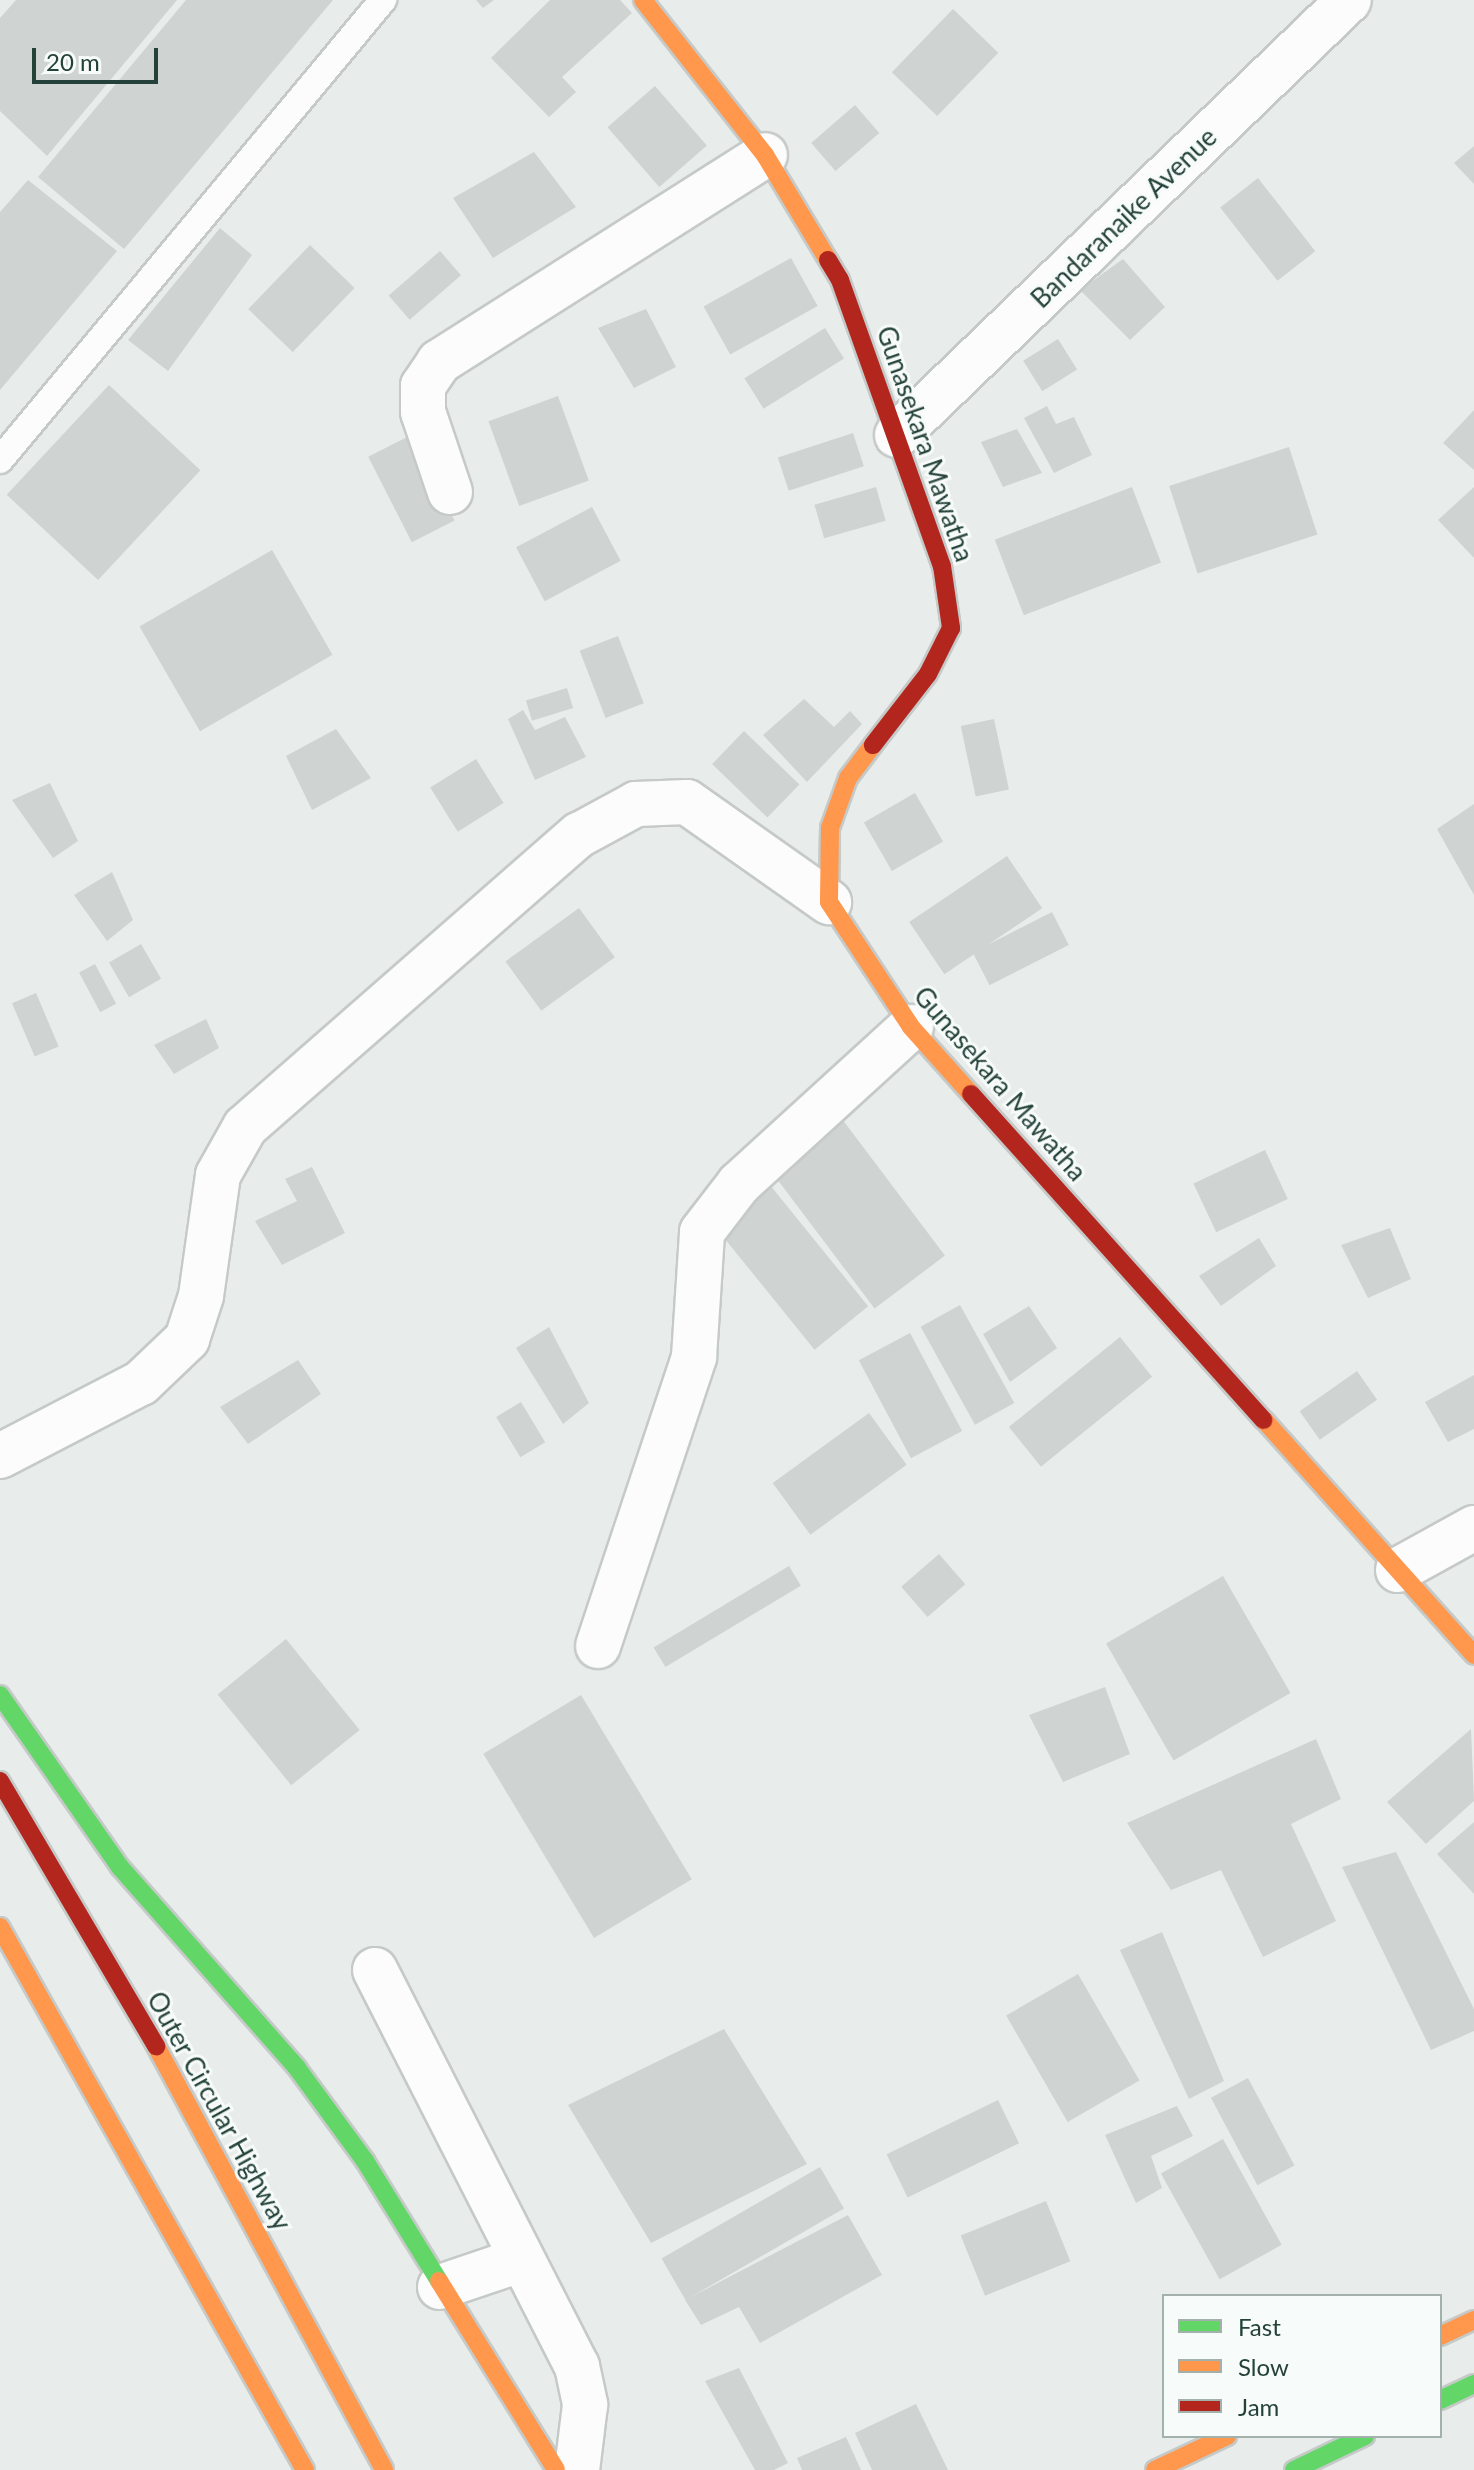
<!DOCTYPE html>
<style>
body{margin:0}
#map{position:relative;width:1474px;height:2470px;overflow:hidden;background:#e8edeb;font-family:Lato,sans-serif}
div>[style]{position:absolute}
.building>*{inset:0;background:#cfd4d2;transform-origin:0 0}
.roads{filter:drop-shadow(2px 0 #c5cac8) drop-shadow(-2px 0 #c5cac8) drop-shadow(0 2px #c5cac8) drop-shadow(0 -2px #c5cac8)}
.lane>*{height:26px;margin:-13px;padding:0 13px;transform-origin:13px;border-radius:13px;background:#fcfcfc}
.street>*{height:44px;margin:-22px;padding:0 22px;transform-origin:22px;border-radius:22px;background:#fcfcfc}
.fast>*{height:18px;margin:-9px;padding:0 9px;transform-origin:9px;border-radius:9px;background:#63d668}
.slow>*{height:18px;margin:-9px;padding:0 9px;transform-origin:9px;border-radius:9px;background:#ff974d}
.jam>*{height:18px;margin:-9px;padding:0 9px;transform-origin:9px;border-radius:9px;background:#b3261e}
span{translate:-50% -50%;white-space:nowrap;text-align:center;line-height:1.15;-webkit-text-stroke:6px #f7fbf9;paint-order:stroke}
.street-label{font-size:26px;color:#24423a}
.legend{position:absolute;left:1162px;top:2294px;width:280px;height:144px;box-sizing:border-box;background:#f7fbf9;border:2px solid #a3b1ad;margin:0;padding:10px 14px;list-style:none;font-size:24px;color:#24423a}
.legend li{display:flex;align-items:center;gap:16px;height:40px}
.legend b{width:40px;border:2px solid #a3b1ad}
.scale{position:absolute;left:32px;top:48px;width:126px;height:36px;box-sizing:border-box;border:4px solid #24423a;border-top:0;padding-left:10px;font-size:24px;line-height:28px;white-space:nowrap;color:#24423a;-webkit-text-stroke:6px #f7fbf9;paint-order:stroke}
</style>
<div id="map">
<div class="building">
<i style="clip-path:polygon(16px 0,177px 0,47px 156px,0 111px,0 18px)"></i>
<i style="clip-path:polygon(186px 0,333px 0,124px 249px,38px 177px)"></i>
<i style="clip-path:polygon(476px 0,494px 0,483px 8px)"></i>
<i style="clip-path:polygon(550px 0,620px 0,632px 13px,562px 77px,576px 92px,549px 117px,491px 58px)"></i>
<i style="left:953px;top:9px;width:63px;height:88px;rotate:44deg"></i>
<i style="left:655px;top:86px;width:79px;height:63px;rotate:49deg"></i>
<i style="left:855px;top:105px;width:37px;height:58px;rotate:49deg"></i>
<i style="clip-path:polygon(1474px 146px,1474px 184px,1454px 163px)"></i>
<i style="clip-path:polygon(534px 152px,576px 207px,493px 258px,453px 198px)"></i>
<i style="left:1258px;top:178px;width:93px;height:48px;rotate:52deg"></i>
<i style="clip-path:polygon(28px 180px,117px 251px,0 390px,0 212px)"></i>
<i style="clip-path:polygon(220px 228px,252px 255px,168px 371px,128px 340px)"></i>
<i style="left:310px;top:245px;width:62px;height:89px;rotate:44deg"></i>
<i style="left:440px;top:251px;width:32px;height:68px;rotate:49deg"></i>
<i style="left:791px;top:258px;width:55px;height:100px;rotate:61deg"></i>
<i style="clip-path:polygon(1123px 259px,1165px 307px,1130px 340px,1080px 290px)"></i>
<i style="clip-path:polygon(646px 309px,676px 367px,634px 388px,598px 328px)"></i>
<i style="left:825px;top:328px;width:36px;height:95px;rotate:58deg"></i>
<i style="left:1058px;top:339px;width:36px;height:41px;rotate:58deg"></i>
<i style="left:109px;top:385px;width:125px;height:150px;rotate:43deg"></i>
<i style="left:558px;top:396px;width:90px;height:74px;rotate:70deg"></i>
<i style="clip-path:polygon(1047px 406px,1056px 424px,1074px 417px,1092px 455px,1054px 473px,1024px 418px)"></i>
<i style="clip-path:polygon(1474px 410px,1474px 470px,1443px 443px)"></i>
<i style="clip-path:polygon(1017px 429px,1042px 473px,1003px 487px,981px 442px)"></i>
<i style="left:853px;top:433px;width:35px;height:79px;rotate:72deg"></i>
<i style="left:411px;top:435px;width:96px;height:48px;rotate:63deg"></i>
<i style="left:1289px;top:447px;width:92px;height:126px;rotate:72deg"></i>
<i style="left:876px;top:487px;width:35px;height:64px;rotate:74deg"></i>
<i style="left:1132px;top:487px;width:81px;height:147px;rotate:69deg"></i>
<i style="clip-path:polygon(1474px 487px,1474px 558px,1438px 520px)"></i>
<i style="left:592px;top:507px;width:61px;height:86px;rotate:62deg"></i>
<i style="left:272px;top:550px;width:121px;height:153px;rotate:60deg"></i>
<i style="left:618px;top:636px;width:72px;height:41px;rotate:69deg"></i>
<i style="left:567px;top:688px;width:21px;height:43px;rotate:73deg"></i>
<i style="clip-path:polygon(804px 699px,834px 727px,850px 711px,862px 724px,807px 782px,763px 735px)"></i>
<i style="clip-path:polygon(523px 710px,535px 730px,565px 717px,586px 757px,535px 780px,508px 719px)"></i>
<i style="left:994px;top:719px;width:72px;height:34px;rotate:78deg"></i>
<i style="clip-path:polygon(336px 729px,371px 778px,312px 810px,286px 756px)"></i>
<i style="left:744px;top:731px;width:77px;height:46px;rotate:44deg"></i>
<i style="left:476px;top:759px;width:52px;height:54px;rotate:58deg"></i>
<i style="clip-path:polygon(50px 783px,78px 841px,53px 858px,12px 800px)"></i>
<i style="left:915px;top:793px;width:56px;height:59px;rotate:60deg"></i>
<i style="clip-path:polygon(1474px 804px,1474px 895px,1437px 829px)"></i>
<i style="left:1007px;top:856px;width:63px;height:118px;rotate:56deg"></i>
<i style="clip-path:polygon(112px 872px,133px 920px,107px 941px,74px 895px)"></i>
<i style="left:579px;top:908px;width:61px;height:91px;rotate:54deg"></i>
<i style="left:1052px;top:912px;width:37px;height:89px;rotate:63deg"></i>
<i style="left:141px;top:944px;width:40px;height:37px;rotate:60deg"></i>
<i style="left:95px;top:964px;width:45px;height:18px;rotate:62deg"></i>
<i style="left:36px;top:993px;width:58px;height:26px;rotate:67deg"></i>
<i style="clip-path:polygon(206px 1019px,219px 1048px,174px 1074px,154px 1045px)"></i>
<i style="left:842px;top:1119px;width:171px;height:88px;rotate:53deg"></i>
<i style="left:1265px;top:1150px;width:54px;height:79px;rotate:65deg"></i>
<i style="clip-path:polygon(312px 1167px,345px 1233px,282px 1265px,255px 1221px,297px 1201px,285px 1179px)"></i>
<i style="left:770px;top:1185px;width:156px;height:69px;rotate:51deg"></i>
<i style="clip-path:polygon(1390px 1228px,1411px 1279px,1368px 1298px,1341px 1245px)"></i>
<i style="clip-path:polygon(1259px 1238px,1276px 1266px,1221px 1306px,1199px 1276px)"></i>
<i style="left:960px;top:1305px;width:112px;height:45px;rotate:61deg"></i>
<i style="clip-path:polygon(1029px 1306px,1057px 1348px,1010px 1382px,983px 1334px)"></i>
<i style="clip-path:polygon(549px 1327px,589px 1403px,563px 1424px,516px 1348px)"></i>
<i style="left:910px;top:1333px;width:111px;height:58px;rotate:62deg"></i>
<i style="left:1120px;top:1337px;width:51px;height:143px;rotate:51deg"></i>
<i style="clip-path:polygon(298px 1360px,321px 1394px,248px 1444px,220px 1407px)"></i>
<i style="left:1357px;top:1371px;width:35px;height:70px;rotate:55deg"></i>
<i style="clip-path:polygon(1474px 1375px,1474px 1429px,1448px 1442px,1425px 1402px)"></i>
<i style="left:521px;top:1402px;width:47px;height:29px;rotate:59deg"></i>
<i style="left:869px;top:1413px;width:64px;height:119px;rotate:54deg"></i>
<i style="left:939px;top:1554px;width:40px;height:50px;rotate:49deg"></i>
<i style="left:789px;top:1566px;width:23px;height:158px;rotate:59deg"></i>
<i style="left:1223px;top:1576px;width:135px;height:135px;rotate:60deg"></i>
<i style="left:286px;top:1639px;width:117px;height:88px;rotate:51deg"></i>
<i style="clip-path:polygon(1105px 1687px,1130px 1754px,1063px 1782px,1029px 1715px)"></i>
<i style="left:581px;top:1695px;width:215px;height:114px;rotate:59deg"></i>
<i style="clip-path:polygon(1471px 1729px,1474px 1801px,1426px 1844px,1387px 1802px)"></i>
<i style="clip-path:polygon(1316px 1739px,1341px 1799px,1291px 1824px,1336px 1921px,1263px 1957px,1221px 1870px,1171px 1890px,1127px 1823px)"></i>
<i style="clip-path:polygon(1474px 1822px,1474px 1894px,1437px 1854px)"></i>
<i style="clip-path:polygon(1396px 1852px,1474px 2009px,1474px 2031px,1431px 2050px,1342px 1867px)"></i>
<i style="clip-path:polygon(1162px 1932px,1224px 2081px,1189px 2099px,1120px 1950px)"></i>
<i style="left:1078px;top:1974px;width:123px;height:83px;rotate:60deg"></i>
<i style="clip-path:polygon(724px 2029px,807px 2164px,651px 2243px,568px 2105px)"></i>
<i style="left:1248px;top:2078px;width:99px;height:42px;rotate:62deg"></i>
<i style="left:998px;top:2100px;width:48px;height:124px;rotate:64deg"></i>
<i style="clip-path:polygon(1177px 2106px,1193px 2136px,1151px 2156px,1162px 2188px,1136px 2203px,1105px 2135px)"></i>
<i style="left:1223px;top:2139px;width:121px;height:71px;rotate:61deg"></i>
<i style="left:820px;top:2167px;width:48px;height:183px;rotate:60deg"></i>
<i style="left:1046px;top:2201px;width:65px;height:92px;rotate:68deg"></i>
<i style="clip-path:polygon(848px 2215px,882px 2275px,760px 2343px,739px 2307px,701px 2325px,685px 2300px)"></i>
<i style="clip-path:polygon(739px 2368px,788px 2463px,774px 2470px,755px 2470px,705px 2381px)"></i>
<i style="clip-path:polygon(916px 2404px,948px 2470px,872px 2470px,855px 2433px)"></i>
<i style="clip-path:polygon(846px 2437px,861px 2470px,802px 2470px,797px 2458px)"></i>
</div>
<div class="roads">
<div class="lane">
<i style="left:0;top:460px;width:599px;rotate:-50.22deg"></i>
</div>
<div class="street">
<i style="left:897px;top:435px;width:627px;rotate:-43.9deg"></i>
<i style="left:450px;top:492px;width:84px;rotate:-108.6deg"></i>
<i style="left:423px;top:412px;width:26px;rotate:-90deg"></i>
<i style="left:423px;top:386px;width:29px;rotate:-56deg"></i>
<i style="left:439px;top:362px;width:386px;rotate:-32.4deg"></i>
<i style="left:0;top:1456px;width:159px;rotate:-27.4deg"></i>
<i style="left:141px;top:1383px;width:64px;rotate:-43.7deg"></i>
<i style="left:187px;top:1339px;width:45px;rotate:-72deg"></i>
<i style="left:201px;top:1296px;width:122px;rotate:-82deg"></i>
<i style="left:218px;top:1175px;width:55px;rotate:-60.6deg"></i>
<i style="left:245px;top:1127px;width:444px;rotate:-41.2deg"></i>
<i style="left:579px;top:835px;width:65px;rotate:-28.5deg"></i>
<i style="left:636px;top:804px;width:51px;rotate:-2.2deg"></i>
<i style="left:687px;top:802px;width:174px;rotate:35.2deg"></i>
<i style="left:1398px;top:1570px;width:87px;rotate:-28.9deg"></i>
<i style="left:598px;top:1646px;width:305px;rotate:-71.6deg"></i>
<i style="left:694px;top:1357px;width:125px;rotate:-86.3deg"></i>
<i style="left:702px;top:1232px;width:61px;rotate:-52.4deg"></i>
<i style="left:739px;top:1184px;width:233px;rotate:-42.4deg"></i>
<i style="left:375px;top:1970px;width:445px;rotate:63deg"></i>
<i style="left:577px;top:2366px;width:40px;rotate:78deg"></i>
<i style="left:585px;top:2405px;width:65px;rotate:97deg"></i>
<i style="left:440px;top:2287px;width:84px;rotate:-18.6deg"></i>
</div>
<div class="fast">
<i style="left:0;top:1695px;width:210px;rotate:55.1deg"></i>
<i style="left:120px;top:1867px;width:268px;rotate:48.6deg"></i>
<i style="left:297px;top:2068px;width:115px;rotate:53.8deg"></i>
<i style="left:365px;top:2161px;width:141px;rotate:58.3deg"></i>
<i style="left:1440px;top:2400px;width:38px;rotate:-25deg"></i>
<i style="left:1294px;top:2470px;width:79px;rotate:-25.6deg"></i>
</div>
<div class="slow">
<i style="left:643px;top:0;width:197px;rotate:51.8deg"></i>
<i style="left:765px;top:155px;width:122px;rotate:59deg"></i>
<i style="left:873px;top:745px;width:41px;rotate:127.1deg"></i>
<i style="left:848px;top:778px;width:53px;rotate:109.8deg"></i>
<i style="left:830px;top:828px;width:74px;rotate:90.8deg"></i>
<i style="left:829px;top:902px;width:149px;rotate:56.7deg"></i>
<i style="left:911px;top:1027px;width:90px;rotate:48.2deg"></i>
<i style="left:1264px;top:1420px;width:315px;rotate:48.2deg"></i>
<i style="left:0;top:1927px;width:623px;rotate:60.68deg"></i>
<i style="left:156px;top:2046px;width:481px;rotate:61.7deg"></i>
<i style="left:439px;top:2281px;width:222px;rotate:58.2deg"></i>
<i style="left:1440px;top:2336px;width:38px;rotate:-25deg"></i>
<i style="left:1155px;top:2470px;width:80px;rotate:-25.3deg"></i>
</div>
<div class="jam">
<i style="left:828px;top:260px;width:23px;rotate:59deg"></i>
<i style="left:840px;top:280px;width:304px;rotate:70.4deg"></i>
<i style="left:942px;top:566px;width:63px;rotate:81.7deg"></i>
<i style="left:951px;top:628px;width:51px;rotate:116.6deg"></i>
<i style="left:928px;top:674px;width:90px;rotate:127.8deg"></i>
<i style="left:971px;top:1094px;width:438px;rotate:48.1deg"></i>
<i style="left:0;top:1781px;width:308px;rotate:59.5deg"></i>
</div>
</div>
<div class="street-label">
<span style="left:1124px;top:218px;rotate:-44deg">Bandaranaike Avenue</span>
<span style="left:925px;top:444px;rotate:71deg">Gunasekara Mawatha</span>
<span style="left:1000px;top:1084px;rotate:49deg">Gunasekara Mawatha</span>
<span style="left:219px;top:2111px;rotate:61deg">Outer Circular Highway</span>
</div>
<ul class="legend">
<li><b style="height:10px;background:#63d668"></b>Fast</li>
<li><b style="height:10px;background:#ff974d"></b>Slow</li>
<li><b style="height:10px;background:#b3261e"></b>Jam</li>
</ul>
<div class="scale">20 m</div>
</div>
